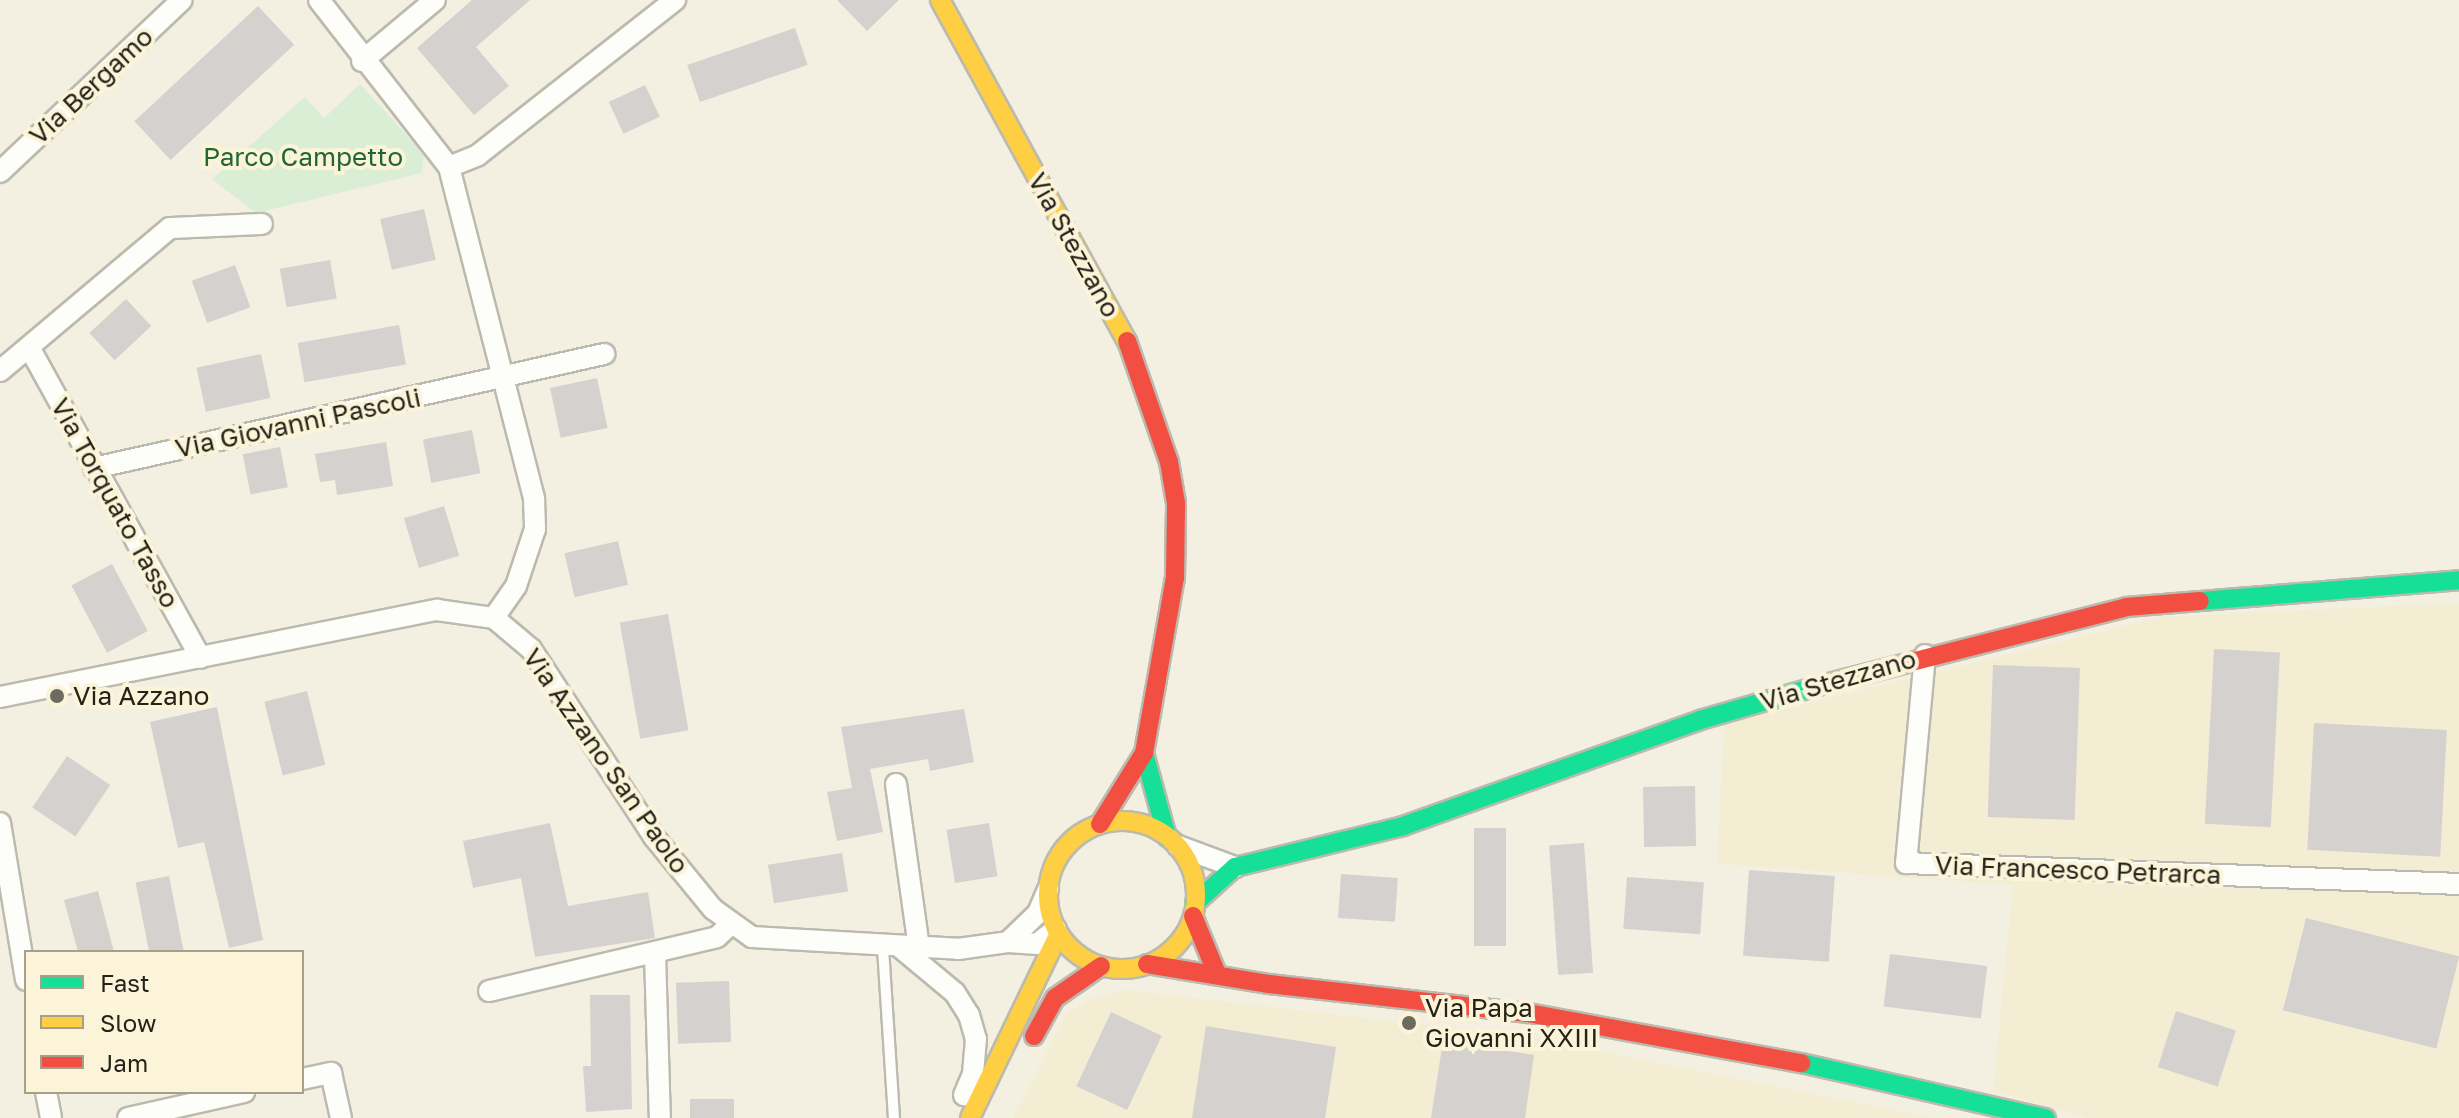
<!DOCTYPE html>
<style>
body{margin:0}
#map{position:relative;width:2459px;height:1118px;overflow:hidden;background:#f3f0e1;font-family:"Golos Text",sans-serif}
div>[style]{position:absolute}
.built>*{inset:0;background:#f3edd3}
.green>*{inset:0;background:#daedd5}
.building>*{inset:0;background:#d5d1cf;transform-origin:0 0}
.roads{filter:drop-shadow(2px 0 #bcbaae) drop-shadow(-2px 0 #bcbaae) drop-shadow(0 2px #bcbaae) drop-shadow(0 -2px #bcbaae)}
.lane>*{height:10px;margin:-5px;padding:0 5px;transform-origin:5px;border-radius:5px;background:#fdfdfa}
.street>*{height:20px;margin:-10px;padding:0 10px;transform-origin:10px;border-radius:10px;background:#fdfdfa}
.fast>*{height:18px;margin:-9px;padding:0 9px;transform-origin:9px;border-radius:9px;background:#16e098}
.slow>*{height:18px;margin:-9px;padding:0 9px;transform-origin:9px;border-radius:9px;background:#ffcf43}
.slow>.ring{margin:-9px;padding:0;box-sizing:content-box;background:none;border:18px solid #ffcf43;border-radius:50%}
.jam>*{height:18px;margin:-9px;padding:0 9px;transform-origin:9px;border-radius:9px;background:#f24e42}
.dots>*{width:22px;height:22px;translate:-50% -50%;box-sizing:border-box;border:4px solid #fbf4d9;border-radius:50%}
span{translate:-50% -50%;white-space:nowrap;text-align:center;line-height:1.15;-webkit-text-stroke:8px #fbf4d9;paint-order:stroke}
.street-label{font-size:26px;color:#252319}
.park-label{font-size:26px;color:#216735}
.poi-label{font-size:26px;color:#252319}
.left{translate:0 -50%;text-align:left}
.legend{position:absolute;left:24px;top:950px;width:280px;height:144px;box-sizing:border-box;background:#fbf4d9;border:2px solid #a5a08c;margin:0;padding:10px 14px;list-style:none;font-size:24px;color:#252319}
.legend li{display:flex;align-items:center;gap:16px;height:40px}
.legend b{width:40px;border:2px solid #a5a08c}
</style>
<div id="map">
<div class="built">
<i style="clip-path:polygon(2459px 603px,2459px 1118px,2086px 1118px,1993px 1091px,2013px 885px,1717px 864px,1724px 724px,2160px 617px)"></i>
<i style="clip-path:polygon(1125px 990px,1530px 1037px,1933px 1118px,1013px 1118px,1065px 1016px,1090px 999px)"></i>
</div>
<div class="green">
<i style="clip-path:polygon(360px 84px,424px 154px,422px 173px,256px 213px,212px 179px,305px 97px,324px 118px)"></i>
</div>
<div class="building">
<i style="clip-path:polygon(472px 0,530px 0,476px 47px,509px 86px,474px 115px,417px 48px)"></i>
<i style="clip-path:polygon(837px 0,899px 0,867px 31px)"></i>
<i style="left:258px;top:6px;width:53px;height:169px;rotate:47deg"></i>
<i style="left:795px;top:28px;width:39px;height:114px;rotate:71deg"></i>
<i style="left:645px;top:85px;width:35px;height:40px;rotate:65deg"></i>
<i style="left:424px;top:209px;width:52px;height:45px;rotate:77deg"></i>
<i style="left:330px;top:260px;width:39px;height:51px;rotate:80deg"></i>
<i style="left:235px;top:265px;width:45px;height:46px;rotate:70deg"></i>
<i style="left:126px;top:299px;width:37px;height:50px;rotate:47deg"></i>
<i style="left:399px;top:325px;width:40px;height:103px;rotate:80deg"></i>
<i style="left:261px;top:354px;width:45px;height:66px;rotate:78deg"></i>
<i style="left:597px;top:378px;width:51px;height:48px;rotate:78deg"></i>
<i style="left:472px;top:430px;width:44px;height:50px;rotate:79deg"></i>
<i style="clip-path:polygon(386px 442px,393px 486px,337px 495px,335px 480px,320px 482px,315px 454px)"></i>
<i style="left:280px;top:447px;width:41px;height:38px;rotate:79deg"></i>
<i style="left:444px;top:506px;width:52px;height:42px;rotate:73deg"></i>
<i style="left:618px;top:541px;width:45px;height:55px;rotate:77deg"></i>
<i style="left:112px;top:564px;width:76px;height:46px;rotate:62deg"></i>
<i style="left:668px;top:614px;width:118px;height:49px;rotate:80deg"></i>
<i style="left:2214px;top:649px;width:66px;height:175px;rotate:3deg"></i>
<i style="left:1993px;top:665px;width:87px;height:152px;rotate:2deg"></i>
<i style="left:307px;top:691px;width:76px;height:44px;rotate:76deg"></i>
<i style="clip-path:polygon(217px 707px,263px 940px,229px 948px,204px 842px,178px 848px,150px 722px)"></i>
<i style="clip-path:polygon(964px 709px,974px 762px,930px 771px,928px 759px,870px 769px,883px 832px,837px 841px,827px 792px,852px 788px,841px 727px)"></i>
<i style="left:2314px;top:723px;width:133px;height:127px;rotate:3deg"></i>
<i style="left:67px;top:756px;width:52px;height:62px;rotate:34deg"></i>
<i style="left:1695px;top:786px;width:60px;height:52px;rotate:89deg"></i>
<i style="clip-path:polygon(550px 823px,568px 906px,648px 892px,655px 938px,535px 957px,521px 878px,473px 888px,463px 841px)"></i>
<i style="left:989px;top:823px;width:54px;height:43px;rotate:81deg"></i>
<i style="left:1506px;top:828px;width:118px;height:32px;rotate:90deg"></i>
<i style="left:1584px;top:843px;width:130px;height:35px;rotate:86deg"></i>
<i style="left:842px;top:853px;width:39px;height:75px;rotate:81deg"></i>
<i style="left:1749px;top:870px;width:86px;height:86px;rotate:4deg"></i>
<i style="left:1341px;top:874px;width:57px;height:44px;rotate:4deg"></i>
<i style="left:169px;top:876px;width:77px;height:34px;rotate:79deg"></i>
<i style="left:1627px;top:877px;width:77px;height:52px;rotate:4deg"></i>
<i style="clip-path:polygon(98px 891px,114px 952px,78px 952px,64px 900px)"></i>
<i style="left:2306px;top:918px;width:158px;height:95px;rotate:14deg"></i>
<i style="left:1890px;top:954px;width:98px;height:53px;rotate:7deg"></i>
<i style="left:729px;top:981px;width:61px;height:53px;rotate:88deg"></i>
<i style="clip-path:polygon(590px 995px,630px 995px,632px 1109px,586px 1112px,583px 1066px,591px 1066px)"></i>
<i style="left:2176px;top:1011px;width:63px;height:59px;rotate:18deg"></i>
<i style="left:1111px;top:1012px;width:56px;height:82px;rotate:25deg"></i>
<i style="clip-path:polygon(1206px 1026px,1336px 1047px,1325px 1118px,1192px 1118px)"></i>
<i style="clip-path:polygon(1443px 1041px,1534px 1055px,1525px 1118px,1431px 1118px)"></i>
<i style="left:690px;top:1099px;width:44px;height:19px"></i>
</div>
<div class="roads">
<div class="lane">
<i style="left:883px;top:948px;width:170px;rotate:86.3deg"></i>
</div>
<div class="street">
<i style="left:319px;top:0;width:212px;rotate:52.1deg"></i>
<i style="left:449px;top:167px;width:343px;rotate:75.6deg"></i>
<i style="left:534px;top:499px;width:30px;rotate:88deg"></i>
<i style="left:535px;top:529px;width:60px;rotate:108.4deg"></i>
<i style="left:516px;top:586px;width:39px;rotate:125deg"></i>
<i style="left:362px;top:61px;width:95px;rotate:-39.9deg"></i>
<i style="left:449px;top:167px;width:31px;rotate:-22deg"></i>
<i style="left:478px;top:155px;width:251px;rotate:-38.2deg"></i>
<i style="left:0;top:172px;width:250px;rotate:-43.4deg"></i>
<i style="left:29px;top:347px;width:355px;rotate:61.1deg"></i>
<i style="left:0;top:371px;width:222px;rotate:-40.1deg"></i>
<i style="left:170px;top:228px;width:92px;rotate:-2.5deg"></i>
<i style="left:94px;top:468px;width:523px;rotate:-12.6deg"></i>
<i style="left:1925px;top:655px;width:209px;rotate:95.2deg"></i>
<i style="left:1906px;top:863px;width:553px;rotate:2.17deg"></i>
<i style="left:0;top:697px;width:446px;rotate:-11.3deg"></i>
<i style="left:437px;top:610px;width:58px;rotate:8deg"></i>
<i style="left:494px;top:618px;width:48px;rotate:40deg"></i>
<i style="left:531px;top:649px;width:225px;rotate:56.8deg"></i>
<i style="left:654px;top:837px;width:93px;rotate:50.7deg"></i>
<i style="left:713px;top:909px;width:48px;rotate:35.7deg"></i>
<i style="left:752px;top:937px;width:206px;rotate:3.3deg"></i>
<i style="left:958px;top:949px;width:50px;rotate:-8deg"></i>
<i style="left:1008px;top:942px;width:29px;rotate:4deg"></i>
<i style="left:1037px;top:944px;width:24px;rotate:-38deg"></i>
<i style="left:896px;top:784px;width:166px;rotate:82deg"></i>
<i style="left:0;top:823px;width:159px;rotate:80.6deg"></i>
<i style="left:1178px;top:846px;width:61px;rotate:20.2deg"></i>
<i style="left:1008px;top:942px;width:42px;rotate:-44deg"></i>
<i style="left:1038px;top:913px;width:26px;rotate:-67deg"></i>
<i style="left:901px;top:948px;width:70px;rotate:39.8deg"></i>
<i style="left:955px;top:993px;width:26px;rotate:58deg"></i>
<i style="left:969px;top:1015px;width:25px;rotate:74deg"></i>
<i style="left:976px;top:1039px;width:35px;rotate:95deg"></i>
<i style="left:973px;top:1074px;width:23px;rotate:113deg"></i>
<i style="left:655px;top:954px;width:164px;rotate:88.3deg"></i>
<i style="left:489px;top:991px;width:234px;rotate:-13.3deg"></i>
<i style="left:717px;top:937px;width:18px;rotate:-43deg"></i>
<i style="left:302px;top:1079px;width:30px;rotate:-12deg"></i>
<i style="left:331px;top:1073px;width:46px;rotate:77.5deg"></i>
<i style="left:46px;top:1092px;width:26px;rotate:79deg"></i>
<i style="left:128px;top:1118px;width:119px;rotate:-12.6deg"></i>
</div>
<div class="fast">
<i style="left:2200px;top:601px;width:260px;rotate:-4.6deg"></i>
<i style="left:1144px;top:753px;width:87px;rotate:74.7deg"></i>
<i style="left:1195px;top:903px;width:54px;rotate:-42deg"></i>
<i style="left:1235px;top:867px;width:173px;rotate:-13.7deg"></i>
<i style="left:1403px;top:826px;width:315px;rotate:-19.6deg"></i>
<i style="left:1700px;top:720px;width:126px;rotate:-16.1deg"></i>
<i style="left:1801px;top:1063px;width:251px;rotate:12.7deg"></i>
</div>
<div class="slow">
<i style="left:940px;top:0;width:389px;rotate:61.3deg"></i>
<i class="ring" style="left:1048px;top:821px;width:130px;height:130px"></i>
<i style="left:970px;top:1118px;width:205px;rotate:-64.3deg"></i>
</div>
<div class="jam">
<i style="left:1821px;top:685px;width:315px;rotate:-14.3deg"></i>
<i style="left:2126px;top:607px;width:74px;rotate:-4.6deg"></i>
<i style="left:1100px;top:824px;width:84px;rotate:-58.2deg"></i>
<i style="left:1144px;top:753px;width:178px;rotate:-80deg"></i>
<i style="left:1175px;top:578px;width:75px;rotate:-89.2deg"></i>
<i style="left:1176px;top:503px;width:42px;rotate:-99.7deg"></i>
<i style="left:1169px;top:462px;width:128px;rotate:-109.1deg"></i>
<i style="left:1193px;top:916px;width:63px;rotate:67.5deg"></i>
<i style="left:1147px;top:964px;width:124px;rotate:9.3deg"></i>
<i style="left:1269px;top:984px;width:261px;rotate:6.4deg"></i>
<i style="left:1528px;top:1013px;width:278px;rotate:10.4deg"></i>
<i style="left:1034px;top:1036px;width:43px;rotate:-61.1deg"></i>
<i style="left:1055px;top:998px;width:56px;rotate:-34.8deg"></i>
</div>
</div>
<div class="dots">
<i style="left:57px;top:696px;background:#6d6b5f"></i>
<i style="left:1409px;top:1023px;background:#6d6b5f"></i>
</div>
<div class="street-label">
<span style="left:91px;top:86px;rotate:-43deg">Via Bergamo</span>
<span style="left:1074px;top:245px;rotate:61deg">Via Stezzano</span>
<span style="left:298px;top:423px;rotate:-12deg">Via Giovanni Pascoli</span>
<span style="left:115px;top:503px;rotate:61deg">Via Torquato Tasso</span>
<span style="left:1838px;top:680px;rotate:-16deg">Via Stezzano</span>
<span style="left:606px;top:761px;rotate:55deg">Via Azzano San Paolo</span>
<span style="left:2078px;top:870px;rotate:2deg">Via Francesco Petrarca</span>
</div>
<div class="park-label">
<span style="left:303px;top:157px">Parco Campetto</span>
</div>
<div class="poi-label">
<span class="left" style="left:73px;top:696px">Via Azzano</span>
<span class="left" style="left:1425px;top:1023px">Via Papa<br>Giovanni XXIII</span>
</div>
<ul class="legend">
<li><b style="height:10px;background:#16e098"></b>Fast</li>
<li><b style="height:10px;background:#ffcf43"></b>Slow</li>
<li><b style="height:10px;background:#f24e42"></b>Jam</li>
</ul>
</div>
